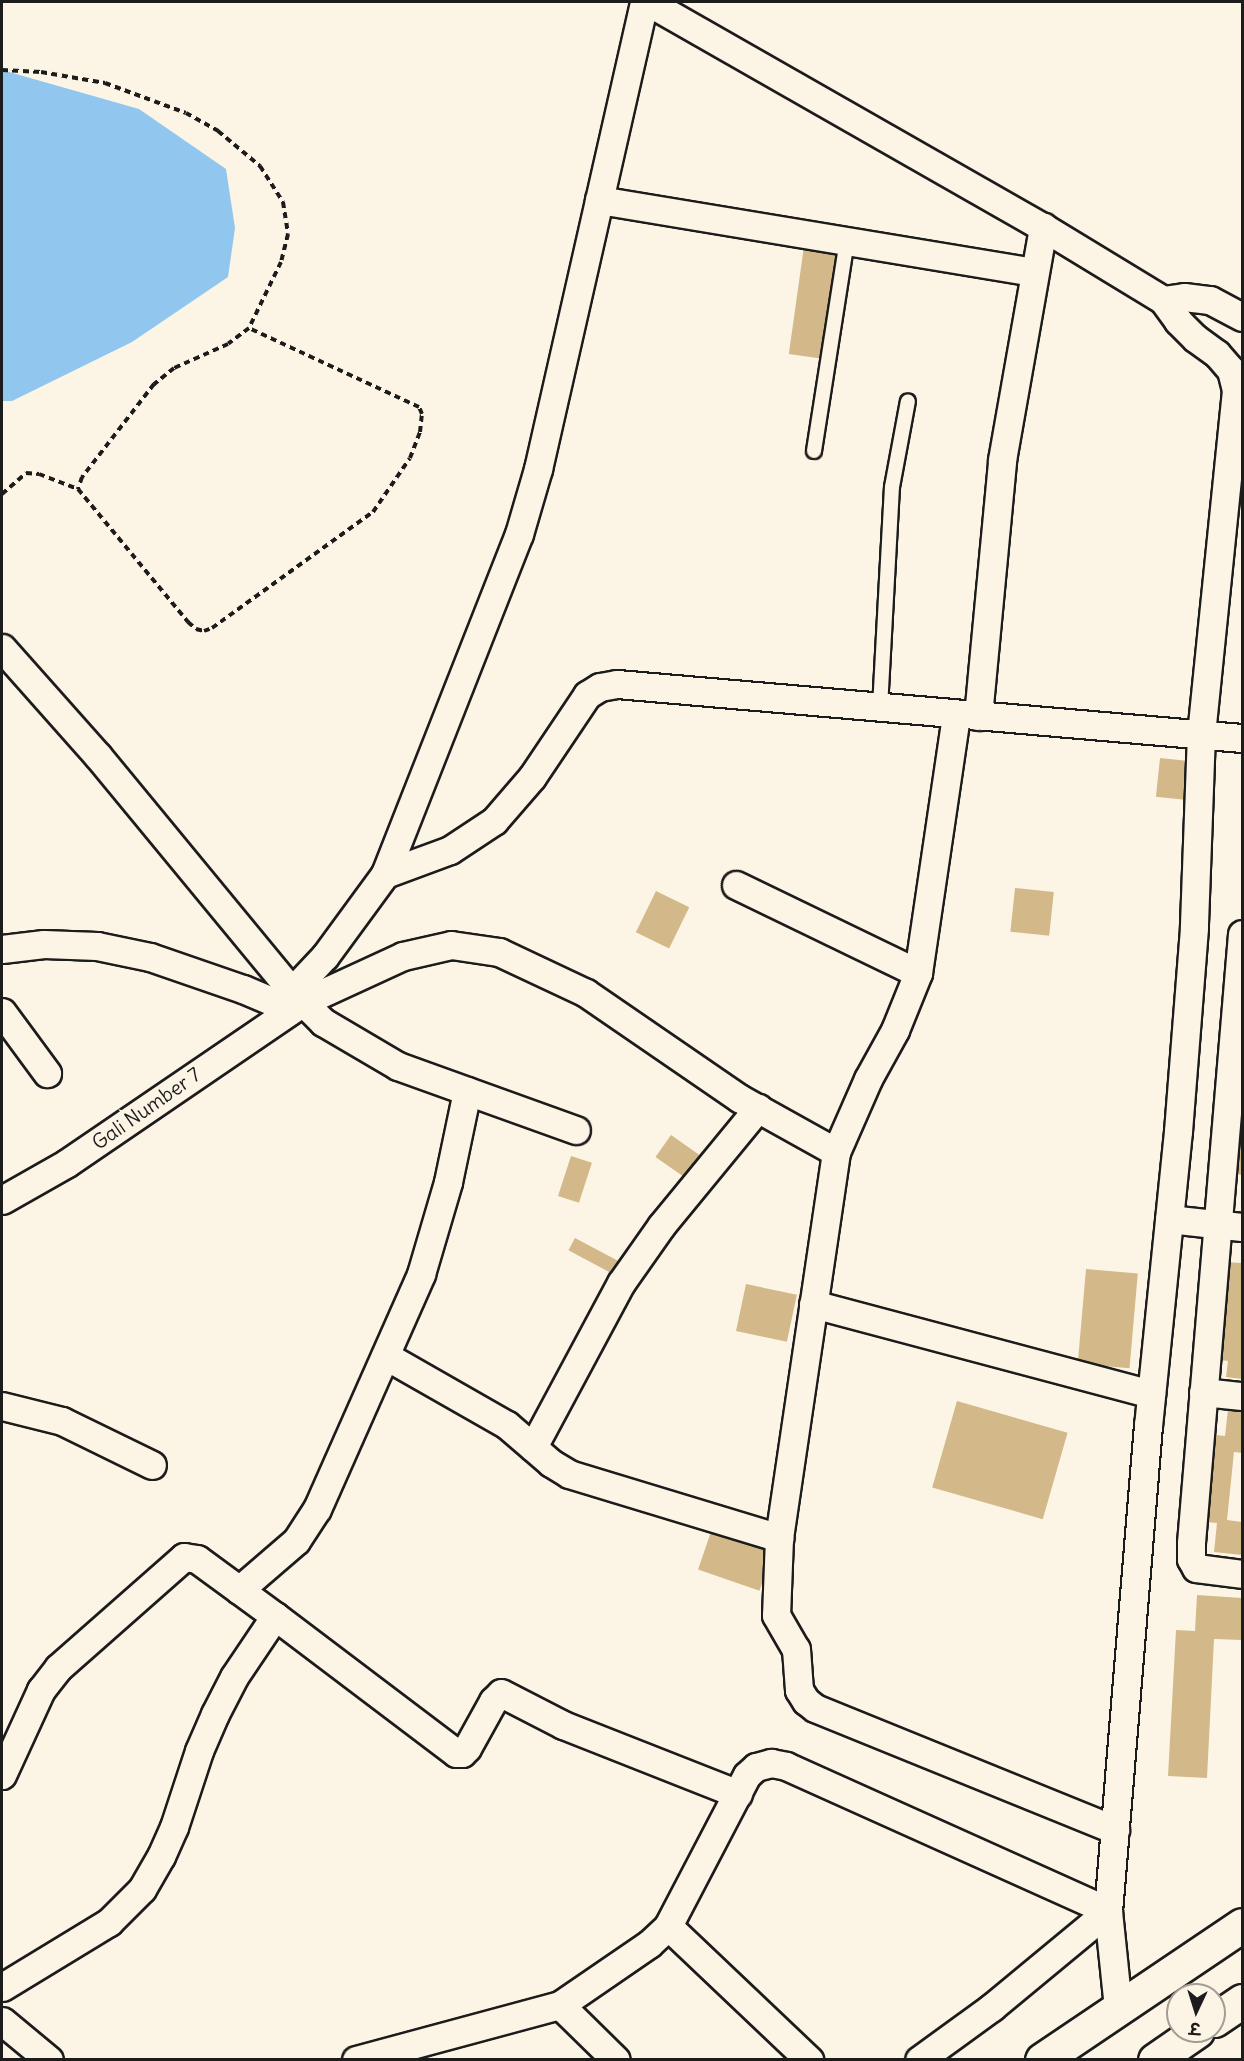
<!DOCTYPE html>
<meta charset="utf-8">
<style>
body{margin:0}
#map{position:relative;width:1244px;height:2061px;overflow:hidden;background:#fcf5e5;font-family:Delius,"Playpen Sans Deva",sans-serif}
div>[style]{position:absolute}
.water>*{inset:0;background:#91c6ee}
.building>*{inset:0;background:#d3b989;transform-origin:0 0}
.path>*{height:4px;margin-top:-2px;transform-origin:0;background:repeating-linear-gradient(90deg,#1c1c1c 0 6px,transparent 0 10.5px)}
.roads{filter:drop-shadow(2px 0 #1c1c1c) drop-shadow(-2px 0 #1c1c1c) drop-shadow(0 2px #1c1c1c) drop-shadow(0 -2px #1c1c1c)}
.service>*{height:14px;margin:-7px;padding:0 7px;transform-origin:7px;border-radius:7px;background:#fcf5e5}
.minor>*{height:27px;margin:-13.5px;padding:0 13.5px;transform-origin:13.5px;border-radius:13.5px;background:#fcf5e5}
.tertiary>*{height:33px;margin:-16.5px;padding:0 16.5px;transform-origin:16.5px;border-radius:16.5px;background:#fcf5e5}
span{translate:-50% -50%;white-space:nowrap;text-align:center;line-height:1.15;-webkit-text-stroke:6px #fcf5e5;paint-order:stroke}
.street-label{font-size:20px;color:#1c1c1c}
.frame{position:absolute;inset:0;border:3px solid #1c1c1c;pointer-events:none}
.north{position:absolute;left:1166px;top:1983px;width:60px;height:60px;box-sizing:border-box;background:#fcf5e5;border:2px solid #a29e95;border-radius:50%;rotate:184deg;font-size:16px;font-weight:700;line-height:24px;text-align:center;color:#1c1c1c}
.north::after{content:'';display:block;margin:auto;width:21px;height:27px;background:#1c1c1c;clip-path:polygon(50% 0,100% 100%,50% 72%,0 100%)}
</style>
<div id="map">
<div class="water">
<i style="clip-path:polygon(2px 70px,139px 109px,226px 169px,235px 228px,228px 277px,132px 342px,12px 401px,2px 401px)"></i>
</div>
<div class="building">
<i style="left:804px;top:246px;width:34px;height:109px;rotate:8deg"></i>
<i style="left:1160px;top:758px;width:31px;height:39px;rotate:6deg"></i>
<i style="left:1015px;top:888px;width:39px;height:44px;rotate:6deg"></i>
<i style="left:656px;top:891px;width:37px;height:46px;rotate:26deg"></i>
<i style="clip-path:polygon(1237px 1099px,1242px 1100px,1242px 1175px,1226px 1173px)"></i>
<i style="left:671px;top:1135px;width:47px;height:27px;rotate:35deg"></i>
<i style="left:571px;top:1156px;width:22px;height:42px;rotate:18deg"></i>
<i style="left:575px;top:1238px;width:55px;height:14px;rotate:28deg"></i>
<i style="clip-path:polygon(1224px 1262px,1242px 1263px,1242px 1379px,1226px 1377px,1228px 1361px,1212px 1359px)"></i>
<i style="left:1086px;top:1269px;width:52px;height:95px;rotate:5deg"></i>
<i style="left:746px;top:1284px;width:52px;height:48px;rotate:12deg"></i>
<i style="left:957px;top:1401px;width:115px;height:90px;rotate:16deg"></i>
<i style="clip-path:polygon(1228px 1409px,1242px 1411px,1242px 1453px,1234px 1452px,1227px 1520px,1242px 1522px,1242px 1555px,1214px 1552px,1217px 1523px,1195px 1521px,1205px 1434px,1225px 1436px)"></i>
<i style="left:713px;top:1526px;width:65px;height:46px;rotate:19deg"></i>
<i style="clip-path:polygon(1197px 1595px,1242px 1598px,1242px 1640px,1214px 1639px,1207px 1778px,1168px 1776px,1176px 1630px,1195px 1631px)"></i>
</div>
<div class="path">
<i style="left:2px;top:70px;width:39px;rotate:3deg"></i>
<i style="left:41px;top:72px;width:65px;rotate:9.8deg"></i>
<i style="left:105px;top:83px;width:86px;rotate:20.3deg"></i>
<i style="left:186px;top:113px;width:37px;rotate:29deg"></i>
<i style="left:218px;top:131px;width:55px;rotate:39.8deg"></i>
<i style="left:260px;top:166px;width:43px;rotate:57.4deg"></i>
<i style="left:283px;top:202px;width:32px;rotate:81deg"></i>
<i style="left:288px;top:234px;width:29px;rotate:104deg"></i>
<i style="left:281px;top:262px;width:73px;rotate:115.9deg"></i>
<i style="left:249px;top:328px;width:26px;rotate:143deg"></i>
<i style="left:228px;top:344px;width:59px;rotate:156deg"></i>
<i style="left:174px;top:368px;width:26px;rotate:141deg"></i>
<i style="left:154px;top:384px;width:118px;rotate:127.7deg"></i>
<i style="left:82px;top:477px;width:13px;rotate:108deg"></i>
<i style="left:78px;top:489px;width:173px;rotate:50.4deg"></i>
<i style="left:188px;top:622px;width:11px;rotate:41deg"></i>
<i style="left:196px;top:629px;width:8px;rotate:14deg"></i>
<i style="left:204px;top:631px;width:9px;rotate:-21deg"></i>
<i style="left:212px;top:628px;width:198px;rotate:-35.8deg"></i>
<i style="left:373px;top:512px;width:65px;rotate:-55.6deg"></i>
<i style="left:410px;top:458px;width:28px;rotate:-69deg"></i>
<i style="left:420px;top:432px;width:18px;rotate:-84deg"></i>
<i style="left:422px;top:414px;width:8px;rotate:-113deg"></i>
<i style="left:419px;top:407px;width:187px;rotate:-155.1deg"></i>
<i style="left:2px;top:494px;width:32px;rotate:-41deg"></i>
<i style="left:26px;top:473px;width:13px;rotate:4deg"></i>
<i style="left:39px;top:474px;width:42px;rotate:21deg"></i>
</div>
<div class="roads">
<div class="service">
<i style="left:814px;top:451px;width:213px;rotate:-81.1deg"></i>
<i style="left:880px;top:708px;width:221px;rotate:-86.9deg"></i>
<i style="left:892px;top:487px;width:87px;rotate:-79.5deg"></i>
</div>
<div class="minor">
<i style="left:648px;top:2px;width:455px;rotate:29.7deg"></i>
<i style="left:1043px;top:227px;width:140px;rotate:31.3deg"></i>
<i style="left:1163px;top:300px;width:26px;rotate:54deg"></i>
<i style="left:1178px;top:321px;width:24px;rotate:45deg"></i>
<i style="left:1195px;top:338px;width:27px;rotate:36deg"></i>
<i style="left:1217px;top:354px;width:21px;rotate:49deg"></i>
<i style="left:1231px;top:370px;width:21px;rotate:76deg"></i>
<i style="left:1236px;top:390px;width:345px;rotate:95.8deg"></i>
<i style="left:1201px;top:733px;width:195px;rotate:92.1deg"></i>
<i style="left:1194px;top:928px;width:204px;rotate:94.5deg"></i>
<i style="left:1178px;top:1131px;width:296px;rotate:95.8deg"></i>
<i style="left:1148px;top:1425px;width:488px;rotate:94.7deg"></i>
<i style="left:1108px;top:1911px;width:151px;rotate:140.4deg"></i>
<i style="left:992px;top:2007px;width:90px;rotate:144deg"></i>
<i style="left:599px;top:200px;width:440px;rotate:9.4deg"></i>
<i style="left:1163px;top:300px;width:21px;rotate:-8deg"></i>
<i style="left:1184px;top:297px;width:26px;rotate:7deg"></i>
<i style="left:1210px;top:300px;width:36px;rotate:28deg"></i>
<i style="left:2px;top:648px;width:144px;rotate:48.4deg"></i>
<i style="left:98px;top:756px;width:305px;rotate:50.5deg"></i>
<i style="left:292px;top:991px;width:44px;rotate:45deg"></i>
<i style="left:323px;top:1022px;width:87px;rotate:30.4deg"></i>
<i style="left:398px;top:1066px;width:189px;rotate:19.8deg"></i>
<i style="left:978px;top:716px;width:257px;rotate:-84.6deg"></i>
<i style="left:1002px;top:460px;width:237px;rotate:-80deg"></i>
<i style="left:385px;top:874px;width:365px;rotate:-68.5deg"></i>
<i style="left:519px;top:534px;width:68px;rotate:-73.7deg"></i>
<i style="left:538px;top:469px;width:479px;rotate:-77.2deg"></i>
<i style="left:736px;top:885px;width:202px;rotate:25.8deg"></i>
<i style="left:1242px;top:934px;width:611px;rotate:94.79deg"></i>
<i style="left:1191px;top:1543px;width:16px;rotate:90deg"></i>
<i style="left:1191px;top:1559px;width:10px;rotate:61deg"></i>
<i style="left:1196px;top:1568px;width:46px;rotate:7.4deg"></i>
<i style="left:2px;top:949px;width:42px;rotate:-6.8deg"></i>
<i style="left:44px;top:944px;width:53px;rotate:2.2deg"></i>
<i style="left:97px;top:946px;width:54px;rotate:11.7deg"></i>
<i style="left:150px;top:957px;width:98px;rotate:19deg"></i>
<i style="left:243px;top:989px;width:34px;rotate:23deg"></i>
<i style="left:274px;top:1002px;width:17px;rotate:36deg"></i>
<i style="left:292px;top:991px;width:48px;rotate:-46.7deg"></i>
<i style="left:325px;top:956px;width:102px;rotate:-53.8deg"></i>
<i style="left:385px;top:874px;width:69px;rotate:-20.3deg"></i>
<i style="left:450px;top:850px;width:53px;rotate:-33.4deg"></i>
<i style="left:494px;top:821px;width:58px;rotate:-49.2deg"></i>
<i style="left:532px;top:777px;width:99px;rotate:-56.1deg"></i>
<i style="left:587px;top:695px;width:15px;rotate:-32deg"></i>
<i style="left:600px;top:687px;width:17px;rotate:-10deg"></i>
<i style="left:617px;top:684px;width:627px;rotate:4.94deg"></i>
<i style="left:2px;top:1012px;width:76px;rotate:53.6deg"></i>
<i style="left:2px;top:1200px;width:75px;rotate:-29.6deg"></i>
<i style="left:67px;top:1163px;width:286px;rotate:-34.3deg"></i>
<i style="left:303px;top:1002px;width:110px;rotate:-24.7deg"></i>
<i style="left:403px;top:956px;width:49px;rotate:-12.9deg"></i>
<i style="left:451px;top:945px;width:49px;rotate:8.3deg"></i>
<i style="left:499px;top:952px;width:96px;rotate:25.2deg"></i>
<i style="left:586px;top:993px;width:186px;rotate:34.5deg"></i>
<i style="left:739px;top:1098px;width:111px;rotate:29.1deg"></i>
<i style="left:836px;top:1152px;width:80px;rotate:-66.3deg"></i>
<i style="left:868px;top:1079px;width:56px;rotate:-61.1deg"></i>
<i style="left:895px;top:1030px;width:61px;rotate:-68deg"></i>
<i style="left:918px;top:973px;width:261px;rotate:-81.6deg"></i>
<i style="left:1169px;top:1219px;width:73px;rotate:6.3deg"></i>
<i style="left:813px;top:1304px;width:350px;rotate:14.9deg"></i>
<i style="left:386px;top:1356px;width:139px;rotate:29.7deg"></i>
<i style="left:507px;top:1425px;width:58px;rotate:40.8deg"></i>
<i style="left:551px;top:1463px;width:21px;rotate:31deg"></i>
<i style="left:569px;top:1474px;width:220px;rotate:16.9deg"></i>
<i style="left:779px;top:1538px;width:390px;rotate:-81.6deg"></i>
<i style="left:1203px;top:1392px;width:39px;rotate:6deg"></i>
<i style="left:2px;top:1406px;width:62px;rotate:14deg"></i>
<i style="left:62px;top:1421px;width:100px;rotate:26.1deg"></i>
<i style="left:533px;top:1447px;width:186px;rotate:-61.8deg"></i>
<i style="left:621px;top:1283px;width:70px;rotate:-54.9deg"></i>
<i style="left:661px;top:1226px;width:153px;rotate:-50.6deg"></i>
<i style="left:779px;top:1538px;width:77px;rotate:92.2deg"></i>
<i style="left:776px;top:1615px;width:39px;rotate:60deg"></i>
<i style="left:796px;top:1649px;width:41px;rotate:85.8deg"></i>
<i style="left:799px;top:1690px;width:13px;rotate:58deg"></i>
<i style="left:806px;top:1701px;width:11px;rotate:38deg"></i>
<i style="left:815px;top:1708px;width:324px;rotate:22.1deg"></i>
<i style="left:239px;top:1590px;width:75px;rotate:-40.7deg"></i>
<i style="left:296px;top:1541px;width:38px;rotate:-57deg"></i>
<i style="left:317px;top:1509px;width:257px;rotate:-66.1deg"></i>
<i style="left:421px;top:1274px;width:96px;rotate:-73.6deg"></i>
<i style="left:448px;top:1182px;width:93px;rotate:-78.2deg"></i>
<i style="left:275px;top:1616px;width:227px;rotate:37.1deg"></i>
<i style="left:456px;top:1753px;width:6px"></i>
<i style="left:462px;top:1753px;width:7px;rotate:-45deg"></i>
<i style="left:467px;top:1748px;width:54px;rotate:-61deg"></i>
<i style="left:493px;top:1701px;width:11px;rotate:-45deg"></i>
<i style="left:501px;top:1693px;width:70px;rotate:27.3deg"></i>
<i style="left:563px;top:1725px;width:188px;rotate:21.5deg"></i>
<i style="left:2px;top:1775px;width:94px;rotate:-65.4deg"></i>
<i style="left:41px;top:1690px;width:28px;rotate:-52deg"></i>
<i style="left:58px;top:1668px;width:168px;rotate:-41.4deg"></i>
<i style="left:184px;top:1557px;width:13px;rotate:9deg"></i>
<i style="left:197px;top:1559px;width:97px;rotate:36.2deg"></i>
<i style="left:275px;top:1616px;width:73px;rotate:123.9deg"></i>
<i style="left:234px;top:1677px;width:42px;rotate:117.2deg"></i>
<i style="left:215px;top:1714px;width:40px;rotate:113.4deg"></i>
<i style="left:199px;top:1751px;width:80px;rotate:108.2deg"></i>
<i style="left:174px;top:1827px;width:32px;rotate:114deg"></i>
<i style="left:161px;top:1856px;width:38px;rotate:120deg"></i>
<i style="left:142px;top:1889px;width:47px;rotate:135deg"></i>
<i style="left:109px;top:1922px;width:125px;rotate:148.7deg"></i>
<i style="left:668px;top:1926px;width:195px;rotate:43.5deg"></i>
<i style="left:560px;top:2005px;width:78px;rotate:44.5deg"></i>
<i style="left:2px;top:2021px;width:61px;rotate:39.7deg"></i>
<i style="left:356px;top:2060px;width:211px;rotate:-15.1deg"></i>
<i style="left:560px;top:2005px;width:108px;rotate:-34.4deg"></i>
<i style="left:649px;top:1944px;width:26px;rotate:-43deg"></i>
<i style="left:668px;top:1926px;width:170px;rotate:-62.4deg"></i>
<i style="left:747px;top:1775px;width:12px;rotate:-42deg"></i>
<i style="left:756px;top:1767px;width:16px;rotate:-15deg"></i>
<i style="left:771px;top:1763px;width:15px;rotate:11deg"></i>
<i style="left:786px;top:1766px;width:353px;rotate:24.2deg"></i>
<i style="left:1108px;top:1911px;width:98px;rotate:84.1deg"></i>
</div>
<div class="tertiary">
<i style="left:1214px;top:2020px;width:34px;rotate:-34deg"></i>
<i style="left:1042px;top:2060px;width:241px;rotate:-34deg"></i>
<i style="left:1155px;top:2060px;width:51px;rotate:-34.6deg"></i>
</div>
</div>
<div class="street-label">
<span style="left:146px;top:1108px;rotate:-35deg">Gali Number 7</span>
</div>
<div class="frame"></div>
<div class="north">उ</div>
</div>
